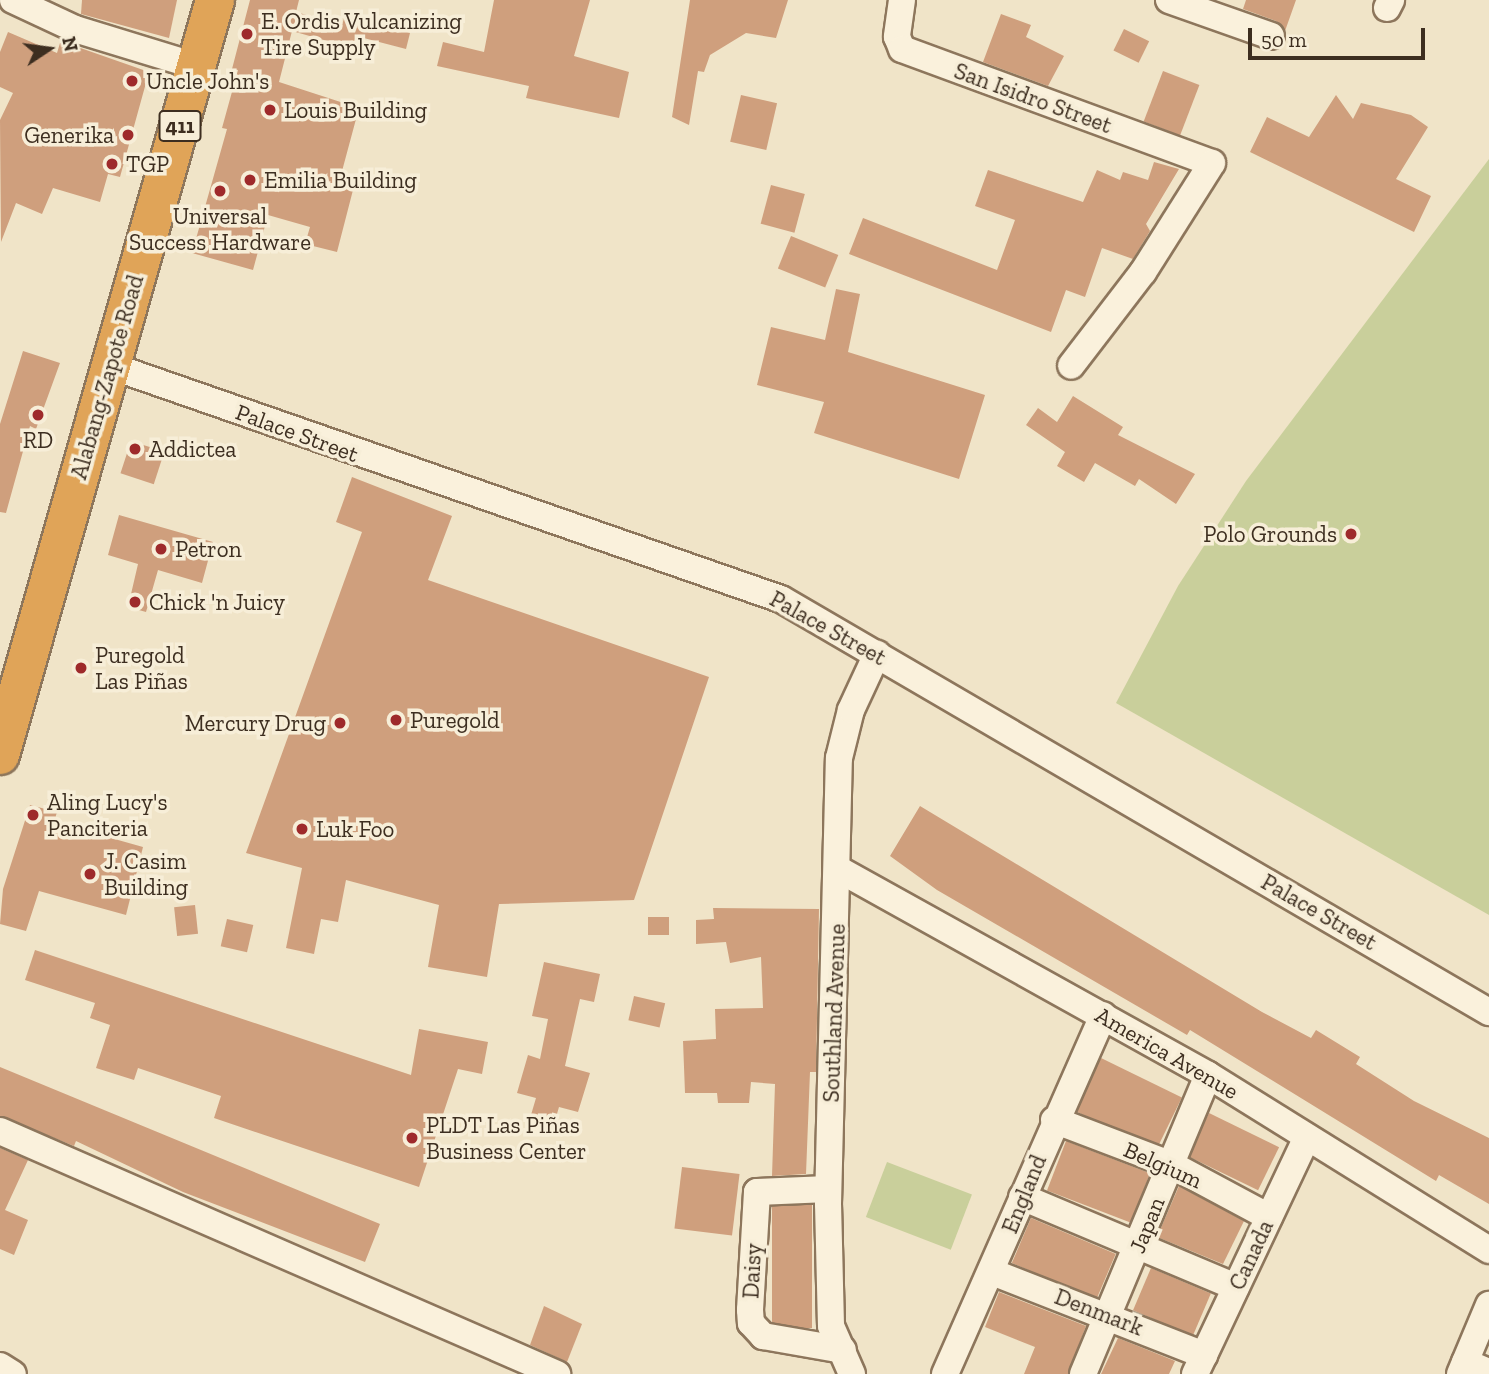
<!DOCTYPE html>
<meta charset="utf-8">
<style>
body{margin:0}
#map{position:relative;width:1489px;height:1374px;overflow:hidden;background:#f0e4c8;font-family:"Zilla Slab",serif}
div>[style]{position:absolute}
.green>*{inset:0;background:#c9cf9b;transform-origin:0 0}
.building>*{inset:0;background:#cf9f7d;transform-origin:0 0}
.roads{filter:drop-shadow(2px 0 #8d765c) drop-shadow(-2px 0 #8d765c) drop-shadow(0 2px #8d765c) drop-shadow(0 -2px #8d765c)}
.minor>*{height:26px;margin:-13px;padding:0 13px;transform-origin:13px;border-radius:13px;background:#faf1dc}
.highway>*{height:38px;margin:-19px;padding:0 19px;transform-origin:19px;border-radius:19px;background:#e0a458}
.dots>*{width:19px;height:19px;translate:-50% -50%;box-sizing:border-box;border:4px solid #f7eed8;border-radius:50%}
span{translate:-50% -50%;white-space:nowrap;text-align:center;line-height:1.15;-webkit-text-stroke:7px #f7eed8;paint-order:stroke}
.shield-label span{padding:2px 5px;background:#f7eed8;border:2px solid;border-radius:5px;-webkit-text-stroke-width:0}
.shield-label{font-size:21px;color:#3d2e20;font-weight:700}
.poi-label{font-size:23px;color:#3d2e20}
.left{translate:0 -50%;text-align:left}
.right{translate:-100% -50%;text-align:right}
.street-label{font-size:23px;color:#3d2e20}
.north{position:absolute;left:14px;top:14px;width:70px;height:70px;-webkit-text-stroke:5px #f7eed8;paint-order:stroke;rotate:77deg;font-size:19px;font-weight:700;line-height:28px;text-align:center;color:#3d2e20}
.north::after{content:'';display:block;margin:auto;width:24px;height:32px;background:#3d2e20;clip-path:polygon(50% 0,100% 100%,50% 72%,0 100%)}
.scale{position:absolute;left:1248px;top:28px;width:177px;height:32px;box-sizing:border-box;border:4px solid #3d2e20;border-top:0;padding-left:9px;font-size:21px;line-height:24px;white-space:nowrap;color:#3d2e20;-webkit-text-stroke:5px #f7eed8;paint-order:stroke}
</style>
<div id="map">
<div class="green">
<i style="clip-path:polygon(1489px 159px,1489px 915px,1116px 703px,1178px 586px,1246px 481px)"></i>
<i style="left:887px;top:1162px;width:91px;height:59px;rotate:21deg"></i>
</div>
<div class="building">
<i style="clip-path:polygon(82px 0,177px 0,169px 38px,81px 14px)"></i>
<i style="clip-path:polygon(250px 0,299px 0,296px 12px,342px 25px,345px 15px,386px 26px,387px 19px,406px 24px,404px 31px,410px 33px,406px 49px,356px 36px,352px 48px,292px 31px,279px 82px,359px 108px,338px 186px,353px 190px,337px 252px,305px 244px,310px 227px,268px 215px,253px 270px,192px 253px,227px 129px,222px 128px,238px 70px,232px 69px)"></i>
<i style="clip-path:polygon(494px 0,590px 0,574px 56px,629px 72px,619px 118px,526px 98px,529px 86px,437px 66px,443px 42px,484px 52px)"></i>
<i style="clip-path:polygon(690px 0,788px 0,776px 38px,746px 33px,710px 55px,704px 72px,698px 71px,689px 125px,672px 117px)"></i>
<i style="clip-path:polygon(1246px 0,1296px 0,1285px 31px,1276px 21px,1243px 9px)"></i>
<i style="clip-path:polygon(1001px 14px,1031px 25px,1026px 37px,1064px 56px,1048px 86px,983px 62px)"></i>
<i style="left:1124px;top:29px;width:28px;height:24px;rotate:26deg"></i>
<i style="clip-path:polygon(8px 32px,57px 53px,60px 43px,69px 44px,149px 72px,120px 177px,108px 174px,100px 202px,53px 188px,42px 214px,16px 203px,1px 242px,0 120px,13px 93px,0 87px,0 52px)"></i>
<i style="left:1163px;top:71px;width:39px;height:54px;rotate:21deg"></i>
<i style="left:741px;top:95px;width:37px;height:48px;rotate:13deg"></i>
<i style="clip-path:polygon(1336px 95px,1353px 119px,1361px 103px,1411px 115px,1428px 127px,1396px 179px,1431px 196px,1414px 232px,1250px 152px,1267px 117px,1309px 137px)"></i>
<i style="clip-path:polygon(1154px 162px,1179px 169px,1146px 224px,1150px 231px,1133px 259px,1102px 248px,1085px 297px,1066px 290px,1051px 332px,849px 254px,863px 218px,997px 270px,1015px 220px,975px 206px,988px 170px,1083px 202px,1097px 170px,1120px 180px,1123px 172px,1148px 180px)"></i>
<i style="left:771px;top:185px;width:35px;height:40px;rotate:15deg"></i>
<i style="left:791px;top:236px;width:51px;height:35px;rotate:22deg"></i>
<i style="clip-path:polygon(836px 289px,860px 294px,848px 352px,985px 395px,959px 479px,814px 433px,824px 402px,757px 385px,771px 327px,825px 340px)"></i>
<i style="clip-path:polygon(23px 351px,60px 363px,36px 429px,30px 426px,6px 513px,0 512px,0 424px)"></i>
<i style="clip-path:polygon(1073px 396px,1123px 427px,1118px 435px,1195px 474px,1176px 504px,1139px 479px,1135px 486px,1095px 463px,1084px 482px,1057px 466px,1065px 452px,1026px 425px,1038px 408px,1057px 422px)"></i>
<i style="left:131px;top:441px;width:35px;height:34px;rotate:18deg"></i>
<i style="clip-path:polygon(352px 477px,452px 516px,428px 580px,709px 677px,634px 900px,499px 904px,487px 977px,428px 967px,439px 905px,346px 880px,338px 922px,321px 919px,314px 954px,286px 948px,302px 868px,246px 853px,362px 532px,336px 522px)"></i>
<i style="clip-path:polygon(119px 515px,213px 542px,202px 583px,158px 570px,146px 612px,128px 607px,138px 564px,108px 555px)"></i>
<i style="clip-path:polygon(30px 805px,57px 812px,54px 822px,143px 847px,126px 915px,39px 891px,26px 931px,0 924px,3px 889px)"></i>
<i style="clip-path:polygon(920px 806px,1262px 1012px,1311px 1038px,1316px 1030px,1360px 1057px,1356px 1064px,1414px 1101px,1489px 1138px,1489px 1204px,1439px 1175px,1436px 1181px,1190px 1030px,1187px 1035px,937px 890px,890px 856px)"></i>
<i style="left:195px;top:905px;width:29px;height:21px;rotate:84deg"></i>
<i style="clip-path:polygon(713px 908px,819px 909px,816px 1072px,810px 1072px,806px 1174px,772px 1176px,775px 1084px,751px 1082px,749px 1103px,718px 1103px,717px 1093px,685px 1093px,683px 1041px,716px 1039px,715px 1009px,763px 1008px,761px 957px,730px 963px,726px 942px,696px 944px,696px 920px,714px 919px)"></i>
<i style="left:648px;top:917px;width:21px;height:18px"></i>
<i style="left:227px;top:919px;width:27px;height:28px;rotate:13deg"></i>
<i style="clip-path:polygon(35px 950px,411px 1075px,419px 1029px,488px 1042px,482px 1074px,458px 1069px,419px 1187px,214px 1118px,221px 1096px,138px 1068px,134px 1080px,96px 1068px,110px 1025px,90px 1018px,95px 1003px,25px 980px)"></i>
<i style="clip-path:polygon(544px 962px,600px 974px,594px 1002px,580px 999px,565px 1066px,590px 1073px,578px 1112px,559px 1107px,552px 1131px,528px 1125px,536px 1098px,517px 1093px,528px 1055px,540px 1059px,548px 1019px,532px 1016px)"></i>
<i style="left:634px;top:996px;width:32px;height:25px;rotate:13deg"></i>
<i style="left:1101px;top:1058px;width:90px;height:59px;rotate:26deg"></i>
<i style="clip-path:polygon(0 1067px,380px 1224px,365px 1262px,183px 1192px,76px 1141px,74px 1146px,0 1116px)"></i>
<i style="left:1209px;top:1113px;width:78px;height:48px;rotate:26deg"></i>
<i style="left:1066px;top:1141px;width:90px;height:53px;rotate:21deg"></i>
<i style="clip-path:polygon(0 1148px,28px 1160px,5px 1210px,28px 1220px,14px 1255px,0 1249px)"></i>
<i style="left:682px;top:1167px;width:58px;height:62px;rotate:7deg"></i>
<i style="clip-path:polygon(1179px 1186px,1244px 1221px,1223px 1264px,1157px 1237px)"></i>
<i style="left:812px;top:1205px;width:123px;height:40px;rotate:90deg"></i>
<i style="left:1031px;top:1218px;width:92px;height:49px;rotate:23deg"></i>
<i style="left:1151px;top:1268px;width:65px;height:46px;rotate:23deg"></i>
<i style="clip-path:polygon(999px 1292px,1086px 1326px,1068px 1374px,1024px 1374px,1035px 1347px,985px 1327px)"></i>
<i style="clip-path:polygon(544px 1306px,582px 1324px,567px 1362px,530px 1345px)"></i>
<i style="clip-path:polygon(1118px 1338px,1175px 1361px,1169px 1374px,1101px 1374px)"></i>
</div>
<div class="roads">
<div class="minor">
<i style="left:13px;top:0;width:68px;rotate:25.1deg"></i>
<i style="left:75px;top:29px;width:127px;rotate:17deg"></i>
<i style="left:902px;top:0;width:37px;rotate:98deg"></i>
<i style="left:897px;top:37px;width:13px;rotate:67deg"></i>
<i style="left:902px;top:49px;width:330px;rotate:20.2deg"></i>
<i style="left:1212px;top:163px;width:129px;rotate:122.3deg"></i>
<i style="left:1143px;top:272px;width:118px;rotate:127.5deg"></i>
<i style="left:1169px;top:0;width:108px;rotate:19.4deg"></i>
<i style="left:1387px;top:8px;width:9px;rotate:-63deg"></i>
<i style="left:111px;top:366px;width:709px;rotate:19.18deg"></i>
<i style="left:781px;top:599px;width:820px;rotate:30.26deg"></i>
<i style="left:838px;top:869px;width:423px;rotate:29.1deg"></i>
<i style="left:1208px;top:1075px;width:331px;rotate:31.9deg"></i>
<i style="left:1054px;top:1120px;width:126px;rotate:20.9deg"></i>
<i style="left:1172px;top:1165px;width:110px;rotate:28.2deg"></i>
<i style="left:0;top:1131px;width:608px;rotate:23.57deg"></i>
<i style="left:828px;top:1189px;width:71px;rotate:177.6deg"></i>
<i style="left:757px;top:1192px;width:118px;rotate:93.4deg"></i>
<i style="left:750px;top:1310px;width:13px;rotate:86deg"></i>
<i style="left:751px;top:1323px;width:18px;rotate:47deg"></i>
<i style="left:763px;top:1336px;width:81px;rotate:9.9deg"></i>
<i style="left:1022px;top:1197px;width:232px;rotate:22.8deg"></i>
<i style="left:992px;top:1272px;width:228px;rotate:21.4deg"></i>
<i style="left:1465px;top:1362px;width:26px;rotate:23deg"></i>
<i style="left:0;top:1366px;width:15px;rotate:32deg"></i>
<i style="left:852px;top:1374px;width:52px;rotate:-113.6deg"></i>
<i style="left:831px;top:1326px;width:122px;rotate:-91.4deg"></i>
<i style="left:828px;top:1204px;width:446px;rotate:-88.6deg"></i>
<i style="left:839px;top:758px;width:49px;rotate:-76deg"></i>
<i style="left:851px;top:710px;width:62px;rotate:-65.1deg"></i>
<i style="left:945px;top:1374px;width:392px;rotate:-66.2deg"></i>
<i style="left:1083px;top:1374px;width:324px;rotate:-67.3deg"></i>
<i style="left:1195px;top:1374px;width:262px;rotate:-64.7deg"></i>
<i style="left:1460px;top:1374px;width:75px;rotate:-67.2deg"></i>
</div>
<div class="highway">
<i style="left:0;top:755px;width:785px;rotate:-74.1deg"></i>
</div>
</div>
<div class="dots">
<i style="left:247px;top:34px;background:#9e2a2b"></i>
<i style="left:132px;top:81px;background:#9e2a2b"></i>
<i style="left:270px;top:110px;background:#9e2a2b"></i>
<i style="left:128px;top:135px;background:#9e2a2b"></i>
<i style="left:112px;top:164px;background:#9e2a2b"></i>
<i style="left:250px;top:180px;background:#9e2a2b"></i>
<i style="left:220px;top:191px;background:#9e2a2b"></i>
<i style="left:38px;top:415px;background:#9e2a2b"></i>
<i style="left:135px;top:449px;background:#9e2a2b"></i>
<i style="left:1351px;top:534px;background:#9e2a2b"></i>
<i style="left:161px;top:549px;background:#9e2a2b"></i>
<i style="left:135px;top:602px;background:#9e2a2b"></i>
<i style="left:81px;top:668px;background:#9e2a2b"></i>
<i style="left:396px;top:720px;background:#9e2a2b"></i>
<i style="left:340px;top:723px;background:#9e2a2b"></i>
<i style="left:33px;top:815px;background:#9e2a2b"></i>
<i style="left:302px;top:829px;background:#9e2a2b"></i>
<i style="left:90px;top:874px;background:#9e2a2b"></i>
<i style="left:412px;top:1138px;background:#9e2a2b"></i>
</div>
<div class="shield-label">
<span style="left:180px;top:126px">411</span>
</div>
<div class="poi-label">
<span class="left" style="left:261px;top:34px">E. Ordis Vulcanizing<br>Tire Supply</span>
<span class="left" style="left:146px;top:81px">Uncle John's</span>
<span class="left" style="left:284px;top:110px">Louis Building</span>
<span class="right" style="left:114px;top:135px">Generika</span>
<span class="left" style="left:126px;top:164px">TGP</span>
<span class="left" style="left:264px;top:180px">Emilia Building</span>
<span style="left:220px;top:229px">Universal<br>Success Hardware</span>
<span style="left:38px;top:440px">RD</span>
<span class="left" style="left:149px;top:449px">Addictea</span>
<span class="right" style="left:1337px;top:534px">Polo Grounds</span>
<span class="left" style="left:175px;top:549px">Petron</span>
<span class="left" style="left:149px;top:602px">Chick 'n Juicy</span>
<span class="left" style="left:95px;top:668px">Puregold<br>Las Piñas</span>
<span class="left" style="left:410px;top:720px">Puregold</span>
<span class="right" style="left:326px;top:723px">Mercury Drug</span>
<span class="left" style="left:47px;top:815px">Aling Lucy's<br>Panciteria</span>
<span class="left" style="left:316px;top:829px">Luk Foo</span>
<span class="left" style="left:104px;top:874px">J. Casim<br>Building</span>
<span class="left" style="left:426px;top:1138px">PLDT Las Piñas<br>Business Center</span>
</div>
<div class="street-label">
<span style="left:1033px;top:98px;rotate:20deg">San Isidro Street</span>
<span style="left:107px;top:377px;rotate:-74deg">Alabang-Zapote Road</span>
<span style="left:297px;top:433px;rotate:20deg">Palace Street</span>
<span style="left:828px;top:628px;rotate:29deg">Palace Street</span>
<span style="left:1319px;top:912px;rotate:30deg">Palace Street</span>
<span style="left:834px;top:1013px;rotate:-88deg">Southland Avenue</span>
<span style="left:1167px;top:1053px;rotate:30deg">America Avenue</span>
<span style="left:1163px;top:1165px;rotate:24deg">Belgium</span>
<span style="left:1024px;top:1194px;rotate:-68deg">England</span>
<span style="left:1147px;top:1225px;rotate:-68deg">Japan</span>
<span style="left:1251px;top:1255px;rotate:-65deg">Canada</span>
<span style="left:752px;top:1271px;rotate:-87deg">Daisy</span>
<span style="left:1099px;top:1312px;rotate:21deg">Denmark</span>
</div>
<div class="north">N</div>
<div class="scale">50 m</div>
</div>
